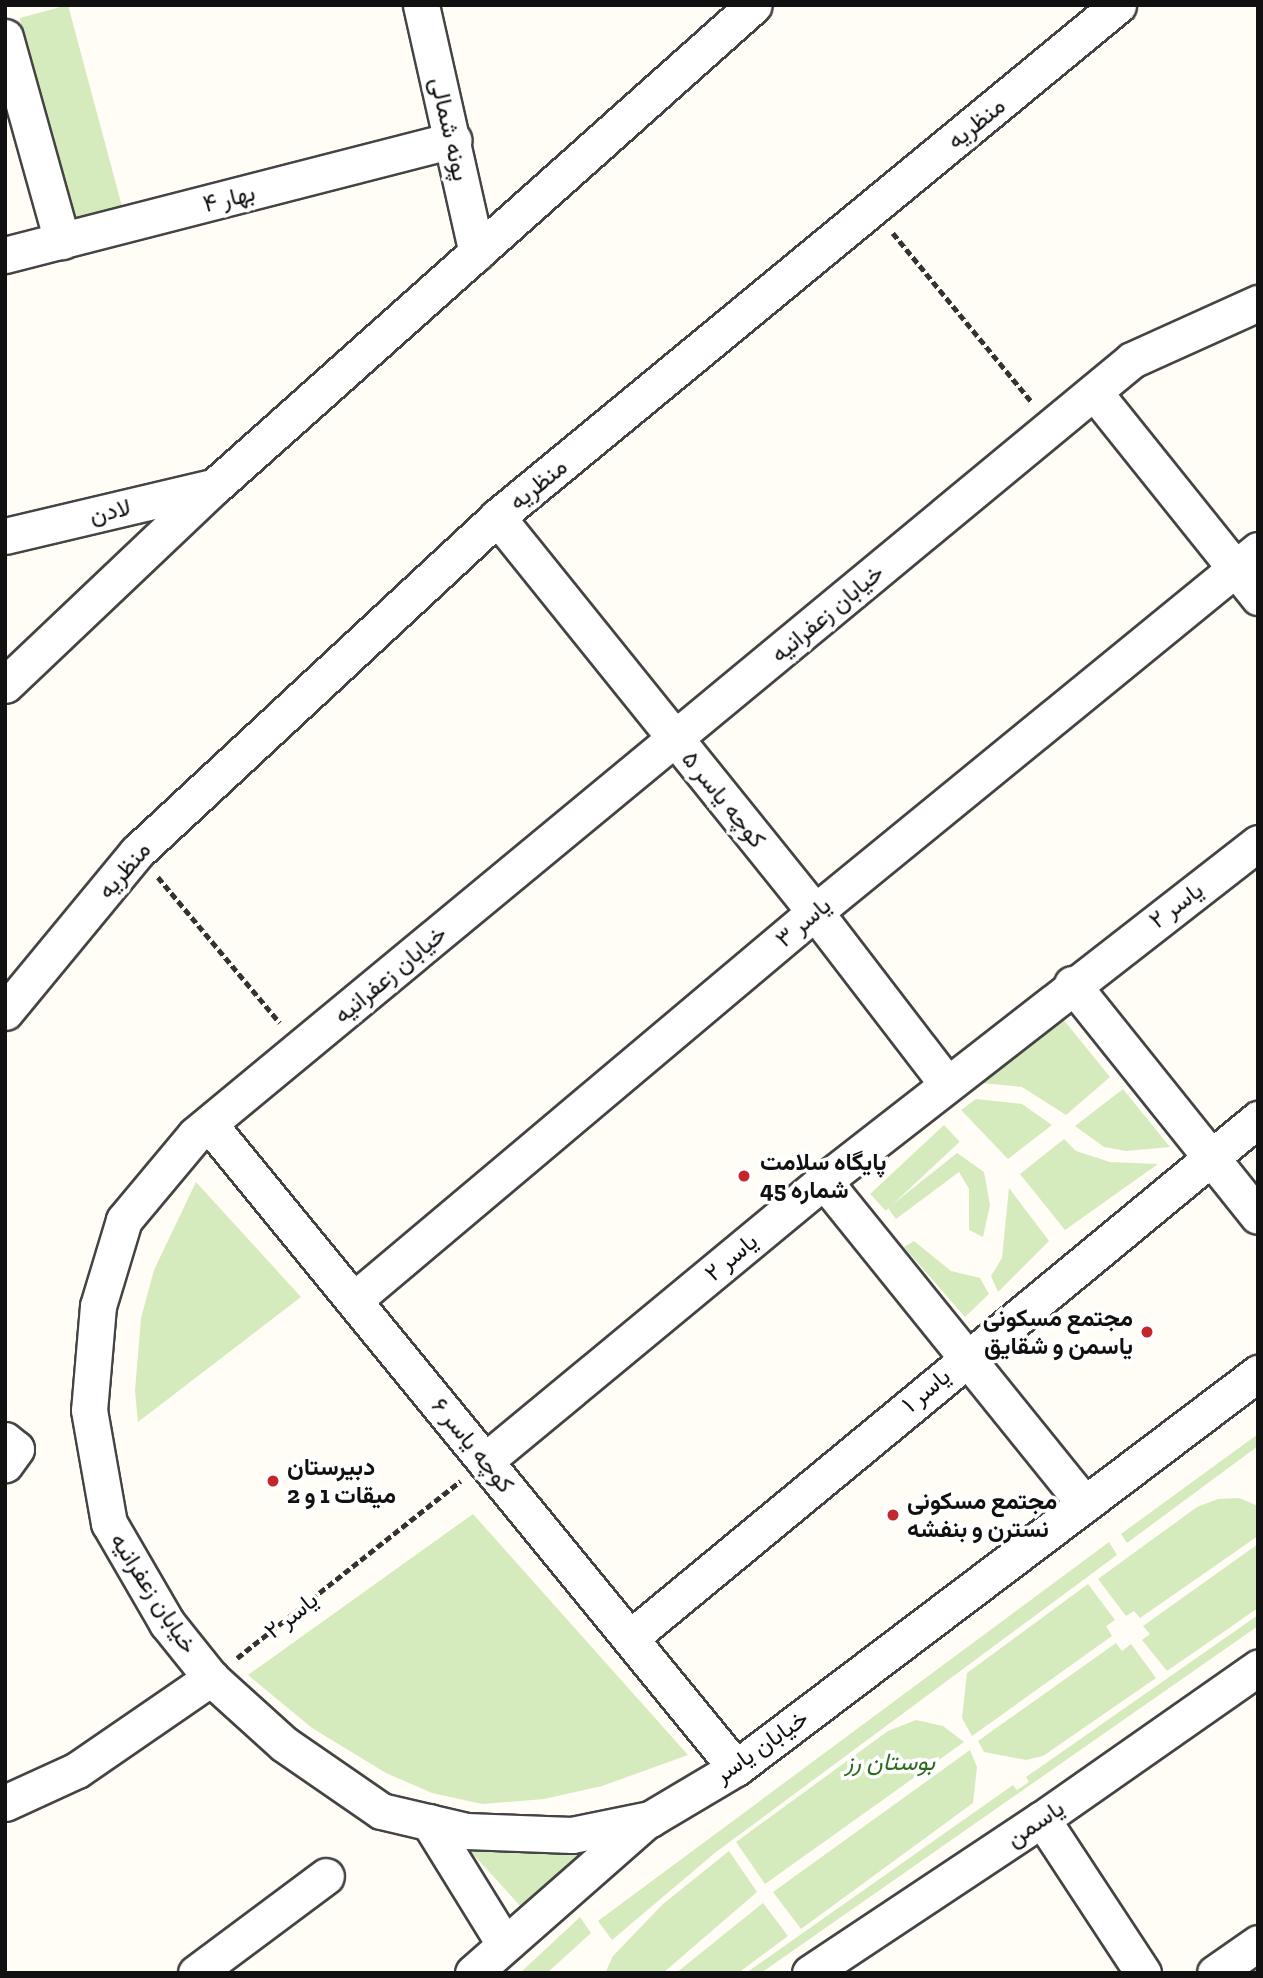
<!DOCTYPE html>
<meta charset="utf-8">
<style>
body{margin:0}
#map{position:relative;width:1263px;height:1978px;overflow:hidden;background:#fffdf5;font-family:"Zilla Slab",Vazirmatn,serif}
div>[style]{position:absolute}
.green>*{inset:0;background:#d5ebbd;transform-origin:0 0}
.path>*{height:4.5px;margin-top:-2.25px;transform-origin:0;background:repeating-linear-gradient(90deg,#333 0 7px,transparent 0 10.5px)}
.roads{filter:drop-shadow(2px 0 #444) drop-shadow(-2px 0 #444) drop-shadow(0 2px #444) drop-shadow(0 -2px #444)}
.minor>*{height:35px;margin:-17.5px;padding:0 17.5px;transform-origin:17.5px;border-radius:17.5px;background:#fff}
.dots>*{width:19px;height:19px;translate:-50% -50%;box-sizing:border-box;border:4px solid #fff;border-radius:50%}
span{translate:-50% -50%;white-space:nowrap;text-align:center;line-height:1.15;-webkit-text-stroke:7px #fff;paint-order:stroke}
.street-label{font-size:24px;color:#111}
.poi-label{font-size:24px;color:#111;font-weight:700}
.left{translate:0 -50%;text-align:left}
.right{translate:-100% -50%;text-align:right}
.park-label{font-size:24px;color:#2f6b1f;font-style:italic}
.frame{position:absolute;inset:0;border:7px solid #111;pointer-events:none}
</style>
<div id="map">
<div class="green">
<i style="left:68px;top:5px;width:208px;height:50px;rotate:75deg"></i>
<i style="clip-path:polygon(1063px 1019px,1110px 1077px,1066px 1115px,1022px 1087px,981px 1083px)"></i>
<i style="clip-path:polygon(1123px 1089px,1170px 1147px,1126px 1151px,1104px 1147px,1075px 1126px)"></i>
<i style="clip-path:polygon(976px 1099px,1022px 1104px,1052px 1125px,1008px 1159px,961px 1110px)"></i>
<i style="left:944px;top:1125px;width:23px;height:101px;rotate:47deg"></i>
<i style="clip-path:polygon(1064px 1139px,1076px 1151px,1110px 1162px,1158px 1164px,1065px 1230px,1020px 1174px)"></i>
<i style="clip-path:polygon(957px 1153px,984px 1172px,990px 1205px,983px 1237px,969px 1230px,969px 1189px,959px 1172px,896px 1219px,888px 1208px)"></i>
<i style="clip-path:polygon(196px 1182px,301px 1297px,138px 1422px,135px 1391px,141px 1318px,154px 1270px)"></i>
<i style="clip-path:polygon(1009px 1188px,1049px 1241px,998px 1292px,991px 1276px,1002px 1258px)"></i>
<i style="clip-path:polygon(914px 1241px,951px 1271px,980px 1278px,989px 1294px,965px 1317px,904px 1247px)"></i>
<i style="clip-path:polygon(1258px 1434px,1258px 1446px,1127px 1543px,1121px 1534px)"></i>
<i style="clip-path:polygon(1239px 1498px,1258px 1506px,1258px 1536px,1140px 1618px,1134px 1611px,1126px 1616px,1098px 1579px,1197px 1507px,1218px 1499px)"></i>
<i style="clip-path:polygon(473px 1514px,688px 1755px,602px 1786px,544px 1799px,482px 1804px,432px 1793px,386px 1773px,312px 1728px,248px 1675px)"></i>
<i style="clip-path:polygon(1109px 1542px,1117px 1555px,716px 1852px,612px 1940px,598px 1921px)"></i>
<i style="clip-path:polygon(1258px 1544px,1258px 1608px,1167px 1671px,1142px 1640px,1150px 1634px,1143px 1626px)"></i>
<i style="clip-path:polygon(1088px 1584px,1115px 1620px,1106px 1626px,1112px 1636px,972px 1736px,962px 1718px,967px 1673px)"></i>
<i style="clip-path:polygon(1258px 1615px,1258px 1626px,761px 1973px,746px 1973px,1013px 1785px,1017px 1790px,1029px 1782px,1026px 1777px)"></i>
<i style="clip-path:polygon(1116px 1643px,1122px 1651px,1131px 1644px,1156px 1678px,1043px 1756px,1026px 1760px,984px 1752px,978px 1741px)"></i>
<i style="clip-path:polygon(916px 1720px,943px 1726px,964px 1742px,765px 1884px,736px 1842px,888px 1731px)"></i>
<i style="clip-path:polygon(970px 1750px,977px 1767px,973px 1803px,801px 1929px,773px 1892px)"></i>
<i style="clip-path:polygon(461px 1841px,596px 1843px,522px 1908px)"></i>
<i style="clip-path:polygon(729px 1851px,757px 1892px,663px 1973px,605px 1973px,613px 1956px,663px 1904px)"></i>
<i style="clip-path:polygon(763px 1903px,788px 1936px,738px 1973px,676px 1973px)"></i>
<i style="clip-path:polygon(580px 1917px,591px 1933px,547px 1973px,520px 1973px)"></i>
</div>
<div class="path">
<i style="left:893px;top:233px;width:219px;rotate:50.6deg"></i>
<i style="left:158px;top:877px;width:190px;rotate:50.1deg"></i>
<i style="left:237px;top:1658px;width:285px;rotate:-38.4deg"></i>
</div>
<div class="roads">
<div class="minor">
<i style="left:421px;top:5px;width:254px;rotate:77.3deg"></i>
<i style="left:5px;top:37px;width:212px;rotate:74.4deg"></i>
<i style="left:5px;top:255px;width:463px;rotate:-14.4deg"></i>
<i style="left:1258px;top:303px;width:138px;rotate:155.7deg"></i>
<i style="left:1132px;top:360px;width:1216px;rotate:140.41deg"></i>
<i style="left:195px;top:1135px;width:111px;rotate:129.9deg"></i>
<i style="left:124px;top:1220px;width:90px;rotate:106.8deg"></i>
<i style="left:98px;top:1306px;width:104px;rotate:94.9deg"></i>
<i style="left:89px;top:1410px;width:115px;rotate:80deg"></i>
<i style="left:109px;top:1523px;width:116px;rotate:59.9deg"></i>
<i style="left:167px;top:1623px;width:70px;rotate:51.3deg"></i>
<i style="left:211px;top:1678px;width:98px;rotate:42.1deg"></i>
<i style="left:284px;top:1744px;width:118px;rotate:34.6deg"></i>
<i style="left:381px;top:1811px;width:87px;rotate:13.2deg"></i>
<i style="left:466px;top:1831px;width:106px;rotate:2.2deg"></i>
<i style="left:572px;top:1835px;width:80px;rotate:-11.6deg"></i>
<i style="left:650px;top:1819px;width:100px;rotate:-30.7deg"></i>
<i style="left:736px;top:1768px;width:655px;rotate:-37.11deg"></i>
<i style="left:1094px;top:392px;width:263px;rotate:51.3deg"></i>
<i style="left:497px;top:517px;width:507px;rotate:51.16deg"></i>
<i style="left:815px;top:912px;width:217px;rotate:52.5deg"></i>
<i style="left:5px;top:536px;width:214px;rotate:-13.3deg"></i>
<i style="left:5px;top:685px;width:289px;rotate:-43.5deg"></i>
<i style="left:215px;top:486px;width:722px;rotate:-41.75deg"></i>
<i style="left:1072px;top:984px;width:297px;rotate:51.3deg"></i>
<i style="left:5px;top:1012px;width:207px;rotate:-50.5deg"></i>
<i style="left:137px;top:852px;width:492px;rotate:-42.9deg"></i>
<i style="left:497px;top:517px;width:805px;rotate:-39.5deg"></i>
<i style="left:209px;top:1124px;width:832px;rotate:50.71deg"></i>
<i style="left:824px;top:1181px;width:415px;rotate:51.1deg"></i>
<i style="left:354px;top:1300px;width:603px;rotate:-40.09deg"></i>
<i style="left:815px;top:912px;width:572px;rotate:-39.25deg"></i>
<i style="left:5px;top:1440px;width:14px;rotate:39deg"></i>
<i style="left:16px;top:1449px;width:19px;rotate:126deg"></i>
<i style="left:485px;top:1461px;width:440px;rotate:-39.6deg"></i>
<i style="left:824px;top:1181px;width:550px;rotate:-37.91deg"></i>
<i style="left:630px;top:1638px;width:815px;rotate:-39.57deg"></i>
<i style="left:5px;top:1803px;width:79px;rotate:-24.6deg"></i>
<i style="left:77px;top:1770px;width:163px;rotate:-34.5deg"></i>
<i style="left:1042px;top:1819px;width:184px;rotate:56.7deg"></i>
<i style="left:429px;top:1822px;width:141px;rotate:58.3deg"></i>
<i style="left:196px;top:1973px;width:162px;rotate:-36.7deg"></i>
<i style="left:473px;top:1973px;width:227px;rotate:-41.3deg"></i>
<i style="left:810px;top:1973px;width:278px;rotate:-33.6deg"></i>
<i style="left:1042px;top:1819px;width:264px;rotate:-35deg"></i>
<i style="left:1215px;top:1973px;width:52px;rotate:-34.9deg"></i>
</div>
</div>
<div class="dots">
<i style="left:744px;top:1176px;background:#c4262e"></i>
<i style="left:1147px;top:1332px;background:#c4262e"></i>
<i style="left:273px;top:1481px;background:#c4262e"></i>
<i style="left:893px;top:1515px;background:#c4262e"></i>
</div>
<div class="street-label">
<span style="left:976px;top:123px;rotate:-39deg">منظریه</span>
<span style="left:450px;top:129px;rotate:77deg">پونه شمالی</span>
<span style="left:229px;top:198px;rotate:-14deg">بهار ۴</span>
<span style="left:538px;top:484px;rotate:-39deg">منظریه</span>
<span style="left:110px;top:511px;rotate:-13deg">لادن</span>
<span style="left:827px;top:613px;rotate:-40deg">خیابان زعفرانیه</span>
<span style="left:724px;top:799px;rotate:51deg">کوچه یاسر ۵</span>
<span style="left:124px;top:870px;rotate:-49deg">منظریه</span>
<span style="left:1176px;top:905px;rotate:-37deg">یاسر ۲</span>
<span style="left:803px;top:922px;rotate:-40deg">یاسر ۳</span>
<span style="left:390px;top:974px;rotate:-40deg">خیابان زعفرانیه</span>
<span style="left:731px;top:1257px;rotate:-40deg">یاسر ۲</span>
<span style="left:926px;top:1390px;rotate:-40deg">یاسر ۱</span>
<span style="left:473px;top:1445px;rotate:51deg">کوچه یاسر ۶</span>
<span style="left:154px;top:1593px;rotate:57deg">خیابان زعفرانیه</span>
<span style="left:291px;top:1615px;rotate:-38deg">یاسر ۲</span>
<span style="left:761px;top:1746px;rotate:-35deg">خیابان یاسر</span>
<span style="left:1035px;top:1823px;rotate:-34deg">یاسمن</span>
</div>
<div class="poi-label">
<span class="left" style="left:760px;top:1176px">پایگاه سلامت<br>شماره 45</span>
<span class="right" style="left:1133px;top:1332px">مجتمع مسکونی<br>یاسمن و شقایق</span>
<span class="left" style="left:287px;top:1481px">دبیرستان<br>میقات 1 و 2</span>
<span class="left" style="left:907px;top:1515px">مجتمع مسکونی<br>نسترن و بنفشه</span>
</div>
<div class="park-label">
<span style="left:890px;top:1762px">بوستان رز</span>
</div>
<div class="frame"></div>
</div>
